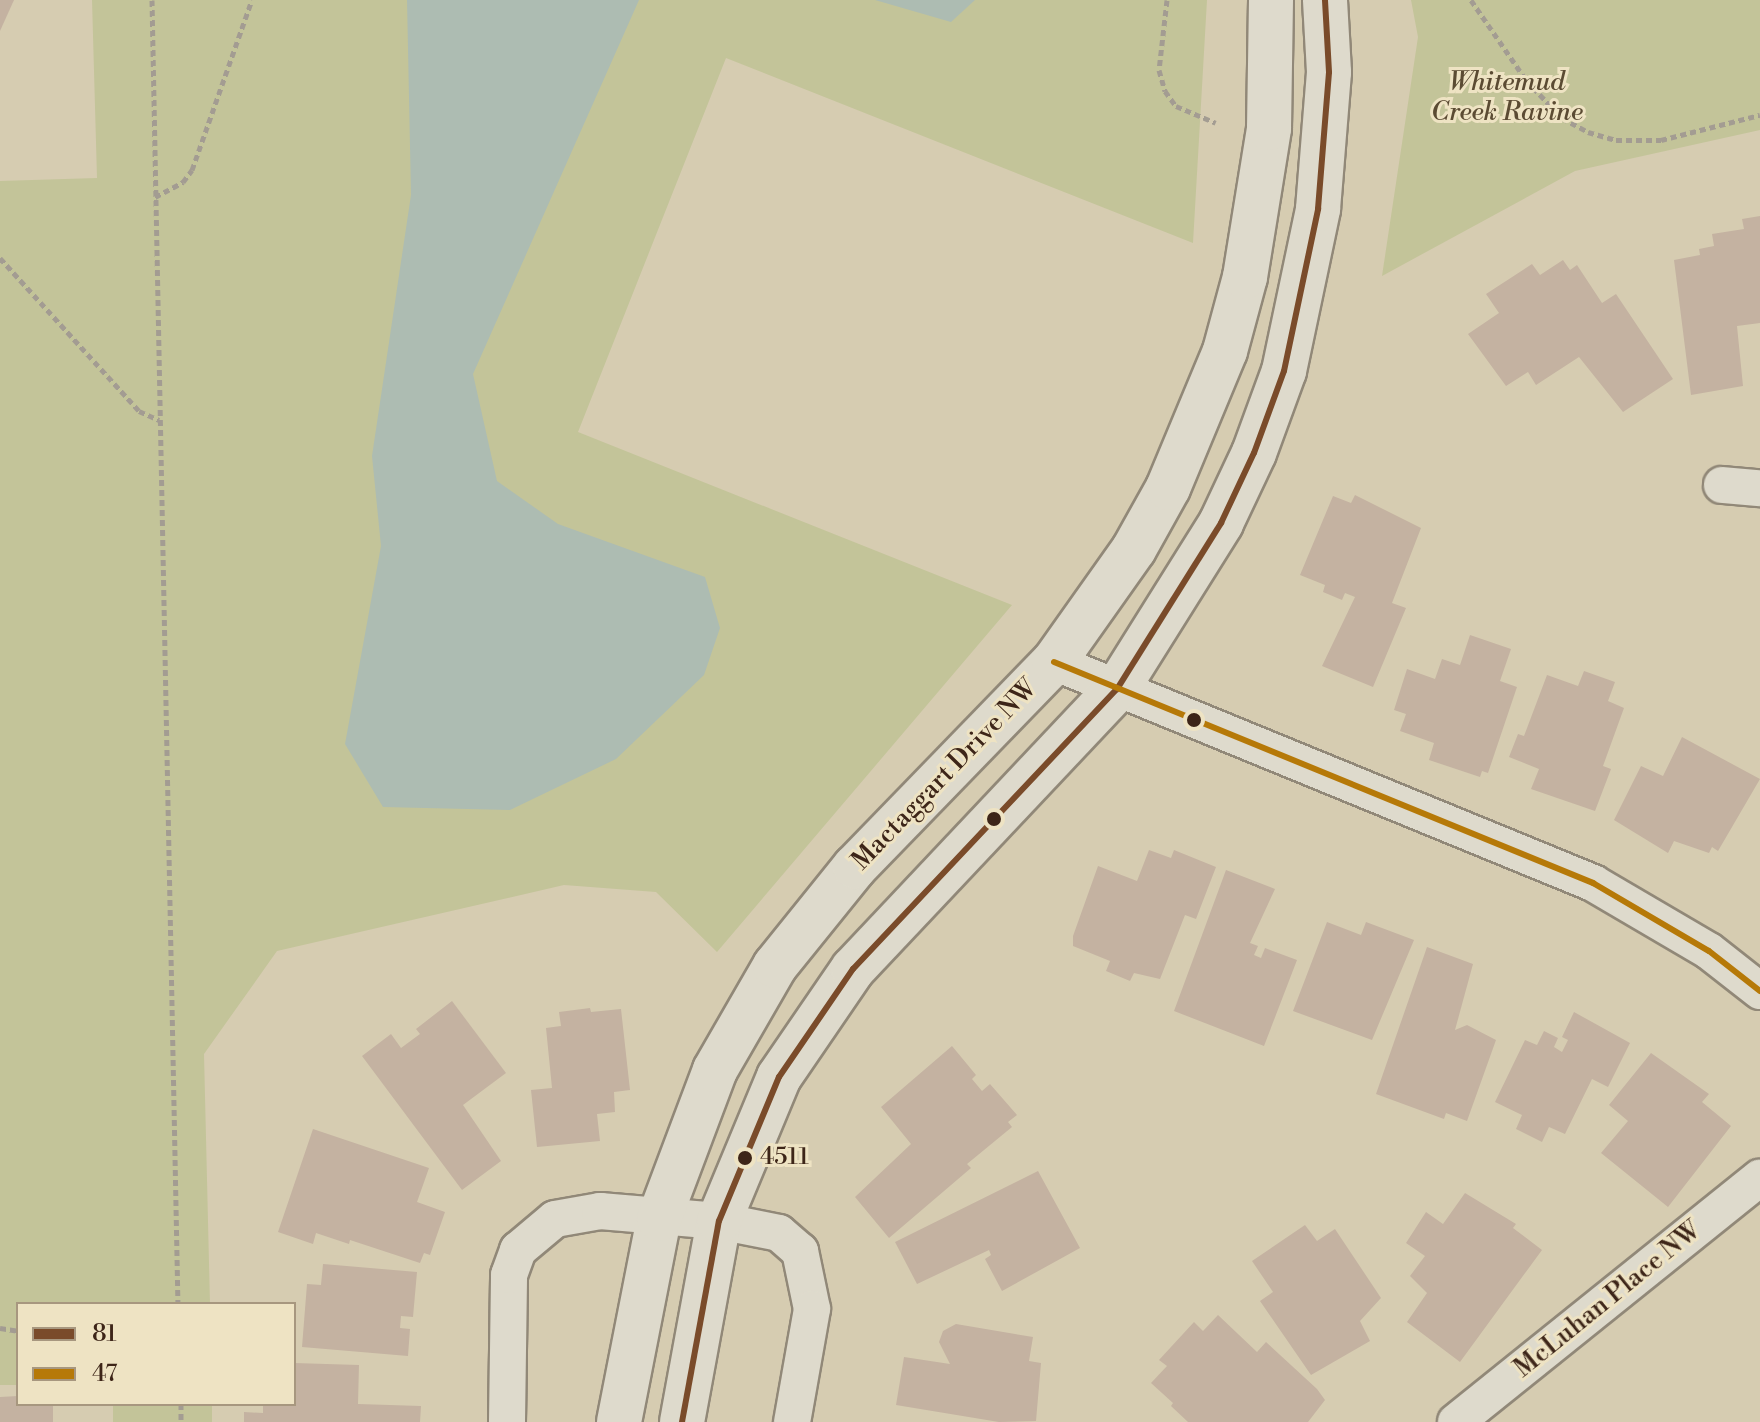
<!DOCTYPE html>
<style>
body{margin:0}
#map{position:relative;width:1760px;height:1422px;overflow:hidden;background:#d6ccb1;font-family:"Libre Bodoni",serif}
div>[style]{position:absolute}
.green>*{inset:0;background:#c3c499;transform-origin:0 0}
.water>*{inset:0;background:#adbcb2}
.building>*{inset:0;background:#c4b2a1}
.path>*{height:5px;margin-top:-2.5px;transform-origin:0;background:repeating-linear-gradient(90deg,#a39c92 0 6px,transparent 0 10px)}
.roads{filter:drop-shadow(2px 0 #918878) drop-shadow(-2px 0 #918878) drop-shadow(0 2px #918878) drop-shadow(0 -2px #918878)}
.minor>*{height:36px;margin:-18px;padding:0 18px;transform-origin:18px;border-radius:18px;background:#dedacc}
.tertiary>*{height:44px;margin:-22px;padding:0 22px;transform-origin:22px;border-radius:22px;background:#dedacc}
.bus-1>*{height:6px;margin:-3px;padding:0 3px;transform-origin:3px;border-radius:3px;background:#7a4b2a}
.bus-2>*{height:6px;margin:-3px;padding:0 3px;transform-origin:3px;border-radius:3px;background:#b67908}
.dots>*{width:22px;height:22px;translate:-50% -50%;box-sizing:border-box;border:4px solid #eee3c3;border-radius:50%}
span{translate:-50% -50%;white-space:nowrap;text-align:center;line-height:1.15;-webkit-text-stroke:6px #eee3c3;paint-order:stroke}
.bus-label{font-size:24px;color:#3d2518}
.left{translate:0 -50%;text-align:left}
.park-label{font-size:26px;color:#5b4b33;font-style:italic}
.street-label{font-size:26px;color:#3d2518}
.legend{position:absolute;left:16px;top:1302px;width:280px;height:104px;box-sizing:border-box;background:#eee3c3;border:2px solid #a7977f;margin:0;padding:10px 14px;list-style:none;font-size:24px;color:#3d2518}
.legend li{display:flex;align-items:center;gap:16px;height:40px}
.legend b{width:40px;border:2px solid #a7977f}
</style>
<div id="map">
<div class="green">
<i style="clip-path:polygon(92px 0,1207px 0,1193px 243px,726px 58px,578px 432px,1012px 605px,717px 952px,656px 892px,564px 885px,277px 951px,204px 1054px,210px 1304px,18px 1304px,18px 1385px,0 1385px,0 181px,97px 178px)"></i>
<i style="clip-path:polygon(1411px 0,1760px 0,1760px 130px,1575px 171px,1382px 276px,1418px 37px)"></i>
<i style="left:113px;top:1404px;width:99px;height:18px"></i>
</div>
<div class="water">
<i style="clip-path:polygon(407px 0,639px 0,473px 374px,497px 481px,558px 524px,705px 577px,720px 628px,704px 675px,616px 759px,510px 810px,383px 807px,345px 744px,381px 546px,372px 456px,411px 195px)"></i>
<i style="clip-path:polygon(875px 0,975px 0,951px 22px)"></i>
</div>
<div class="building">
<i style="clip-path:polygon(0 0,14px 0,0 31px)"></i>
<i style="clip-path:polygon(1760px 216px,1760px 323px,1737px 326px,1743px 386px,1691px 395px,1674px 260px,1700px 255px,1699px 249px,1714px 246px,1712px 234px,1744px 229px,1742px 219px)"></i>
<i style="clip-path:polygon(1563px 260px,1570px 270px,1577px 265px,1602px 303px,1616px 294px,1673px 379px,1623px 412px,1579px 357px,1536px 385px,1528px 372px,1506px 386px,1468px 334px,1499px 313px,1486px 294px,1532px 264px,1540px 275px)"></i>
<i style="clip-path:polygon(1355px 495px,1421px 528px,1392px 603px,1406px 608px,1373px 687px,1322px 666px,1355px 597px,1345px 593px,1342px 600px,1323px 592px,1325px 585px,1300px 575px,1333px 496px,1351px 503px)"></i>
<i style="clip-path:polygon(1470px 635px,1511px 649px,1500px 681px,1517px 687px,1488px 773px,1482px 771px,1480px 777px,1429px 760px,1434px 743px,1400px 731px,1406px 714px,1394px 710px,1407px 669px,1435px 679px,1442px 659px,1460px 665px)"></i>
<i style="clip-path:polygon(1584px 671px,1615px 682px,1608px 701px,1624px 708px,1603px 766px,1611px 769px,1595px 811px,1531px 789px,1539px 769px,1509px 757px,1518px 734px,1524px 736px,1547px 675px,1578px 686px)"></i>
<i style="clip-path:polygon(1682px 737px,1760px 779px,1718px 851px,1712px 847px,1709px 853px,1674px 841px,1668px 853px,1614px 820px,1641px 766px,1663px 776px)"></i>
<i style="clip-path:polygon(1149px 850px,1171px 858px,1174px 850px,1216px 867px,1196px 919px,1185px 915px,1160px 979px,1134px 973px,1130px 981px,1106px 971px,1110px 961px,1073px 946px,1073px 936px,1098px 866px,1137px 881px)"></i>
<i style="clip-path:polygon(1226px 870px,1275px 889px,1250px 943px,1258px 946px,1254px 955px,1261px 958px,1265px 948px,1297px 960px,1264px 1046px,1174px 1011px)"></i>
<i style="clip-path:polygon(1327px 922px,1361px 935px,1366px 922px,1414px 940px,1372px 1040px,1293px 1011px)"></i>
<i style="clip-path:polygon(1427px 947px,1473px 964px,1455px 1030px,1467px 1025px,1496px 1040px,1467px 1121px,1446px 1113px,1444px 1119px,1376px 1094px)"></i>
<i style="clip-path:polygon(452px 1001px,506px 1073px,463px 1105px,501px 1161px,462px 1190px,362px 1056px,391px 1034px,401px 1048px,420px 1034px,416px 1029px)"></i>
<i style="clip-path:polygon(590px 1008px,591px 1012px,621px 1009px,630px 1090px,614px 1092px,615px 1112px,597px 1114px,600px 1141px,537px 1147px,531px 1090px,552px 1088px,546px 1028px,561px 1026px,559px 1012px)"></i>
<i style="clip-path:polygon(1574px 1012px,1630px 1043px,1608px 1087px,1592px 1079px,1565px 1134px,1549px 1127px,1542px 1142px,1516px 1129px,1522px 1115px,1495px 1102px,1525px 1040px,1537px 1045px,1544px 1031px,1558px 1038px,1554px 1047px,1562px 1052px,1568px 1040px,1562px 1037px)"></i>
<i style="clip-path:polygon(952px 1046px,976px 1075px,972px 1079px,982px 1091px,990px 1084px,1017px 1115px,1008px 1122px,1012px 1127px,967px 1164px,971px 1168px,889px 1238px,855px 1197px,911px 1144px,881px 1107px)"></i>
<i style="clip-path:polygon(1651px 1053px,1709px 1094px,1702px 1102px,1731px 1126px,1668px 1207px,1601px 1153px,1628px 1121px,1609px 1105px)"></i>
<i style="clip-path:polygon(313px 1129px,429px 1168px,417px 1202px,445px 1212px,430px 1255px,424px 1253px,420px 1263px,350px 1240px,349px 1244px,316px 1233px,313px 1244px,278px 1232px)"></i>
<i style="clip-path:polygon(1038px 1171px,1080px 1248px,1002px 1291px,985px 1259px,991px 1255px,989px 1250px,917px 1284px,895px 1242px)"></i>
<i style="clip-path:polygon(1465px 1193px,1516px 1224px,1513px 1228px,1542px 1250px,1460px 1362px,1407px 1322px,1427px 1293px,1410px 1276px,1425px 1256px,1406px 1243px,1426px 1212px,1443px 1224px)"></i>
<i style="clip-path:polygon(1305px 1225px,1317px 1241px,1335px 1229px,1381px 1298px,1360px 1321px,1370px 1341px,1311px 1375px,1260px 1301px,1273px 1292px,1252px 1261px)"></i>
<i style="clip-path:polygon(323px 1264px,417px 1272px,413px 1317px,401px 1316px,400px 1328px,410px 1329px,408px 1356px,302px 1347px,307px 1284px,321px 1285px)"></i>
<i style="clip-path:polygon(1218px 1315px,1257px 1352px,1266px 1342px,1317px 1389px,1325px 1400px,1308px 1422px,1188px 1422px,1171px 1406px,1173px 1403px,1151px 1383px,1167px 1366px,1159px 1360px,1194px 1322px,1203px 1331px)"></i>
<i style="clip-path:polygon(956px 1324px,1033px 1337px,1029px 1361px,1041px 1363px,1036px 1421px,999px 1422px,896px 1405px,904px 1357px,950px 1364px,939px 1342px,943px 1331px)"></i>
<i style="clip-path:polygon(294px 1363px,359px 1365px,358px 1404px,421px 1406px,420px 1422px,244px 1422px,244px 1412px,263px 1413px,263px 1404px,294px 1404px)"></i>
<i style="clip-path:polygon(18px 1396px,18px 1404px,53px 1404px,53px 1422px,0 1422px,0 1397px)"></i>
</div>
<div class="path">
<i style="left:152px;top:0;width:1304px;rotate:88.86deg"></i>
<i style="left:1167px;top:0;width:70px;rotate:96.5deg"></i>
<i style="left:1159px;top:70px;width:22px;rotate:74deg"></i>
<i style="left:1165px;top:91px;width:19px;rotate:54deg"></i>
<i style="left:1176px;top:106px;width:43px;rotate:23deg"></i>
<i style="left:1471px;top:0;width:97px;rotate:55.5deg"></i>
<i style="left:1526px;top:80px;width:52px;rotate:46.5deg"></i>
<i style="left:1562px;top:118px;width:30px;rotate:28deg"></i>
<i style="left:1588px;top:132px;width:29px;rotate:16deg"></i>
<i style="left:1616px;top:140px;width:45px"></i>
<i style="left:1661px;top:140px;width:102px;rotate:-14.2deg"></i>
<i style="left:155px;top:197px;width:32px;rotate:-28deg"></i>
<i style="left:183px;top:182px;width:15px;rotate:-53deg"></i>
<i style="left:192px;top:170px;width:180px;rotate:-70.6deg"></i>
<i style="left:0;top:258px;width:207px;rotate:47.7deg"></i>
<i style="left:139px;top:411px;width:22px;rotate:24deg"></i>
<i style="left:0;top:1328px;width:18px;rotate:9deg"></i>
<i style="left:181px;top:1404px;width:18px;rotate:90deg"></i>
</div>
<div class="roads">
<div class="minor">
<i style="left:1722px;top:485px;width:38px;rotate:5deg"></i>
<i style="left:1054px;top:662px;width:583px;rotate:22.29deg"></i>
<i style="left:1593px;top:883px;width:134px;rotate:30.4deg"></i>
<i style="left:1709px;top:951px;width:65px;rotate:38.1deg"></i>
<i style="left:507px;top:1422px;width:147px;rotate:-89.2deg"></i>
<i style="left:509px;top:1275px;width:27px;rotate:-70deg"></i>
<i style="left:518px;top:1250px;width:48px;rotate:-40deg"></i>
<i style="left:555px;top:1219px;width:46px;rotate:-10.1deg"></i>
<i style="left:600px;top:1211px;width:119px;rotate:4.8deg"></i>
<i style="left:719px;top:1221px;width:61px;rotate:11.3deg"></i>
<i style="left:779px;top:1233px;width:28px;rotate:41deg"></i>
<i style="left:800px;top:1251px;width:59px;rotate:78.3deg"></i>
<i style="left:812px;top:1309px;width:115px;rotate:100deg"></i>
<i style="left:1456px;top:1422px;width:390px;rotate:-38.8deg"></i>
</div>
<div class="tertiary">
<i style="left:619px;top:1422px;width:207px;rotate:-78.9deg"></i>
<i style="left:659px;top:1219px;width:159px;rotate:-69.4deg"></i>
<i style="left:715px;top:1070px;width:120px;rotate:-60deg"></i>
<i style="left:775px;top:966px;width:127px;rotate:-51.1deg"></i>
<i style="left:855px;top:867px;width:286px;rotate:-45.9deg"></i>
<i style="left:1054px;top:662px;width:138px;rotate:-54.7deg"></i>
<i style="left:1134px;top:549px;width:70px;rotate:-60.9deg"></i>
<i style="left:1168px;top:488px;width:148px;rotate:-67.4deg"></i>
<i style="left:1225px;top:351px;width:77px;rotate:-74.9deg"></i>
<i style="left:1245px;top:277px;width:151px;rotate:-80.8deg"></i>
<i style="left:1269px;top:128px;width:128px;rotate:-89.1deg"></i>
<i style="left:682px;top:1422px;width:204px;rotate:-79.6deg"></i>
<i style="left:719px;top:1221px;width:156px;rotate:-67.4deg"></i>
<i style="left:779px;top:1077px;width:131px;rotate:-55.6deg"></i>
<i style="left:853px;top:969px;width:385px;rotate:-46.7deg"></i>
<i style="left:1117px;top:689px;width:196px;rotate:-57.9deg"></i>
<i style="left:1221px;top:523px;width:77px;rotate:-64.8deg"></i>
<i style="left:1254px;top:453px;width:87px;rotate:-69.9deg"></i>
<i style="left:1284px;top:371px;width:166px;rotate:-78.1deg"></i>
<i style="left:1318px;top:209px;width:137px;rotate:-85.4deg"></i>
<i style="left:1329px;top:72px;width:72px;rotate:-93.2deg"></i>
</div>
</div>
<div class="bus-1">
<i style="left:682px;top:1422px;width:204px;rotate:-79.6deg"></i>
<i style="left:719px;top:1221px;width:156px;rotate:-67.4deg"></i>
<i style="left:779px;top:1077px;width:131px;rotate:-55.6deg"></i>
<i style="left:853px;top:969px;width:385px;rotate:-46.7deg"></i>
<i style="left:1117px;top:689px;width:196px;rotate:-57.9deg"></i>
<i style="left:1221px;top:523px;width:77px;rotate:-64.8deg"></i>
<i style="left:1254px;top:453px;width:87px;rotate:-69.9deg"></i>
<i style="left:1284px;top:371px;width:166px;rotate:-78.1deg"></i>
<i style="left:1318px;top:209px;width:137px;rotate:-85.4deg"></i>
<i style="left:1329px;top:72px;width:72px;rotate:-93.2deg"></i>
</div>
<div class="bus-2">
<i style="left:1054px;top:662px;width:583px;rotate:22.29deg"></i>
<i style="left:1593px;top:883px;width:134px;rotate:30.4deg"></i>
<i style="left:1709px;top:951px;width:65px;rotate:38.1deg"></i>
</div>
<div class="dots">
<i style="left:1194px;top:720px;background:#3d2518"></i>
<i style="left:994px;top:819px;background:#3d2518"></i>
<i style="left:745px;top:1158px;background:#3d2518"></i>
</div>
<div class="bus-label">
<span class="left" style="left:760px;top:1158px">4511</span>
</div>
<div class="park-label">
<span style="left:1507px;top:98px">Whitemud<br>Creek Ravine</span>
</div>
<div class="street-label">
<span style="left:945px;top:775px;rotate:-46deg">Mactaggart Drive NW</span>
<span style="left:1608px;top:1300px;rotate:-39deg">McLuhan Place NW</span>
</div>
<ul class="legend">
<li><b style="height:10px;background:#7a4b2a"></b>81</li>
<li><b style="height:10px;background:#b67908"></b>47</li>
</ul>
</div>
